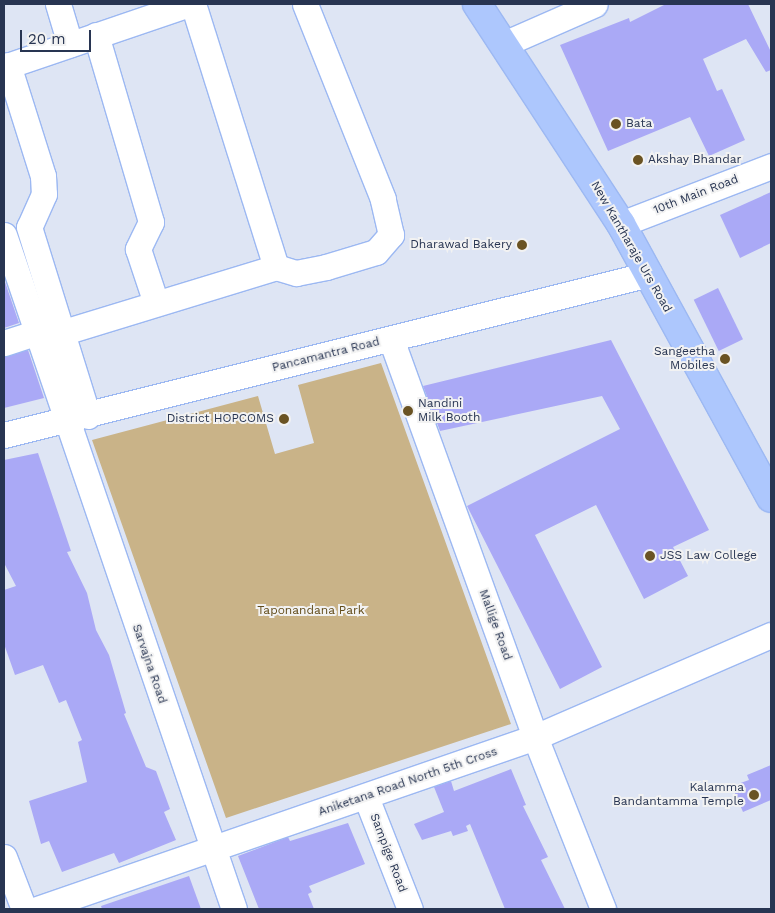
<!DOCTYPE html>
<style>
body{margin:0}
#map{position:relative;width:775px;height:913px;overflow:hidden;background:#dee5f4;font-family:"Work Sans",sans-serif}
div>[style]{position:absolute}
.green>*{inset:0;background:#c9b388}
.building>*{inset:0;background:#aaa9f6;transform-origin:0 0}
.roads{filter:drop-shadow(1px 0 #9cb8f2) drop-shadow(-1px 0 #9cb8f2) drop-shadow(0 1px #9cb8f2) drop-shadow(0 -1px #9cb8f2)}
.minor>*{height:25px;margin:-12.5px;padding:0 12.5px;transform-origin:12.5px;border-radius:12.5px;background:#fff}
.major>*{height:28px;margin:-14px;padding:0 14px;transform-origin:14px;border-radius:14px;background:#adc7fd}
.dots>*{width:14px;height:14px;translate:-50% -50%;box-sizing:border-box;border:2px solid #f2f2f2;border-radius:50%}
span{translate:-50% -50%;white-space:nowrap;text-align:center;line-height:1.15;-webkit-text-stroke:4px #f2f2f2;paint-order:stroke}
.poi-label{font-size:12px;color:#283552}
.left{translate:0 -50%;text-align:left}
.right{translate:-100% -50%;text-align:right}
.street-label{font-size:12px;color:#283552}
.park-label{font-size:12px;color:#624c1a}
.frame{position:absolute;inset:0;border:5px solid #283552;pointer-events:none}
.scale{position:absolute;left:20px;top:30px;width:71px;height:22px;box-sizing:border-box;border:2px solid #283552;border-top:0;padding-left:6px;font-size:15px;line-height:18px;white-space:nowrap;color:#283552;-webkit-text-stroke:4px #f2f2f2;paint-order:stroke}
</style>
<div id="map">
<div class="green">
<i style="clip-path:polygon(381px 363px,511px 724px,226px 818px,92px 440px,258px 396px,275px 454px,314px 443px,298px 385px)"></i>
</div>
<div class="building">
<i style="clip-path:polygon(666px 4px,748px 4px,771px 52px,771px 70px,766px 72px,746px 39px,703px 59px,717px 91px,722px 89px,745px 140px,709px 156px,690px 117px,608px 151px,560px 45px,629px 18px,630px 22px)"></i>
<i style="clip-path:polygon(771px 192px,771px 243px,740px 258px,720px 215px)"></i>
<i style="clip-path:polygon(4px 279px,19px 323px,4px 328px)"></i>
<i style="left:718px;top:288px;width:57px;height:27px;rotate:64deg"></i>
<i style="clip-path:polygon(611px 340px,709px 530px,673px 547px,688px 576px,644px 599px,596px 505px,535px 535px,602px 667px,560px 689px,467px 506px,620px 429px,602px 396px,440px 431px,423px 386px)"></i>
<i style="clip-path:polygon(28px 350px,44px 398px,4px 408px,4px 357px)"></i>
<i style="clip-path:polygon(38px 453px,71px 551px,67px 552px,87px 593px,96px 630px,109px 655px,126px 713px,124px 714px,146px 767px,156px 771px,170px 809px,164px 812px,176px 840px,119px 863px,114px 853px,62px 872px,49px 841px,41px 844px,29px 801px,87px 782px,78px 742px,82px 740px,66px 700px,59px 703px,43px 665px,15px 675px,4px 644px,4px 590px,16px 586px,4px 563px,4px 460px)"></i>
<i style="clip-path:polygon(771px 765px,771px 800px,743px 812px,732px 786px,749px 780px,747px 775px)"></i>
<i style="clip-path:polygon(511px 769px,526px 805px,523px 806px,548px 857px,541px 860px,565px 909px,505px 909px,470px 824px,466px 826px,468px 831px,453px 836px,451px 831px,422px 840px,414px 824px,444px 812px,434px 787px,451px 781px,454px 791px)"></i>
<i style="clip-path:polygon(348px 823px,365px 864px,309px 886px,312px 892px,308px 894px,314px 909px,259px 909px,238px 856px,288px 837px,290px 841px)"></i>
<i style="clip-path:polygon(189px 876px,201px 909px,102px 909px,101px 906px)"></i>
</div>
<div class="roads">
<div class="minor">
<i style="left:58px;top:4px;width:42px;rotate:73.3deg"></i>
<i style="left:96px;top:35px;width:195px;rotate:73.6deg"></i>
<i style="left:151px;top:222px;width:30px;rotate:116deg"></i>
<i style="left:138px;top:249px;width:57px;rotate:71.6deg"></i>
<i style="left:504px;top:44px;width:99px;rotate:-23.7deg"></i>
<i style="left:8px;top:65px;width:116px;rotate:72.5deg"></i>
<i style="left:43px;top:176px;width:18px;rotate:87deg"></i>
<i style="left:44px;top:194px;width:36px;rotate:114deg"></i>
<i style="left:29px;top:227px;width:198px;rotate:72.7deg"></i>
<i style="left:4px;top:67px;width:195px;rotate:-18.8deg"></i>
<i style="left:621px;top:224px;width:161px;rotate:-21.1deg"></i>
<i style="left:4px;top:235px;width:712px;rotate:71.16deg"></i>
<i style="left:276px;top:267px;width:21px;rotate:17deg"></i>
<i style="left:296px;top:273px;width:31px;rotate:-11deg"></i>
<i style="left:326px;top:267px;width:52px;rotate:-16.7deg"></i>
<i style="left:376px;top:252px;width:23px;rotate:-49deg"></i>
<i style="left:391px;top:235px;width:37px;rotate:-103deg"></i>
<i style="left:383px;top:199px;width:210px;rotate:-111.8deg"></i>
<i style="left:64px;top:332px;width:222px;rotate:-17deg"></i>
<i style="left:276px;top:267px;width:276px;rotate:-107.5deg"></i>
<i style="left:391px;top:339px;width:423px;rotate:70.1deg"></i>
<i style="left:535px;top:737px;width:185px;rotate:68.4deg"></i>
<i style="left:4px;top:343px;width:36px;rotate:-18deg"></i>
<i style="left:4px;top:435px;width:665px;rotate:-14.02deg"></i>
<i style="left:366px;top:797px;width:120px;rotate:68.6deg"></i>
<i style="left:4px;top:857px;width:56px;rotate:69deg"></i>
<i style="left:37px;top:909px;width:527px;rotate:-19.05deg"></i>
<i style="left:535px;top:737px;width:257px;rotate:-23.4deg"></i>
</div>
<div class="major">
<i style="left:477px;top:4px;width:263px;rotate:56.8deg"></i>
<i style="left:621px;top:224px;width:312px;rotate:61.3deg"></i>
</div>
</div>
<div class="dots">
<i style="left:616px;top:124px;background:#6a5323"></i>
<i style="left:638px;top:160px;background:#6a5323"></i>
<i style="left:522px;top:245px;background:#6a5323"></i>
<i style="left:725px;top:359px;background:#6a5323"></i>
<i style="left:408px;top:411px;background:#6a5323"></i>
<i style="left:284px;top:419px;background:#6a5323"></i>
<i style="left:650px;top:556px;background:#6a5323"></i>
<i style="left:754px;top:795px;background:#6a5323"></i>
</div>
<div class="poi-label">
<span class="left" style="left:626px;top:124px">Bata</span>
<span class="left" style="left:648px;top:160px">Akshay Bhandar</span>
<span class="right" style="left:512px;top:245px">Dharawad Bakery</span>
<span class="right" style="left:715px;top:359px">Sangeetha<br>Mobiles</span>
<span class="left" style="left:418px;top:411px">Nandini<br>Milk Booth</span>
<span class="right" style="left:274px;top:419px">District HOPCOMS</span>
<span class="left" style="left:660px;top:556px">JSS Law College</span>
<span class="right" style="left:744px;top:795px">Kalamma<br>Bandantamma Temple</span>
</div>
<div class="street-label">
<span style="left:696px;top:195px;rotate:-21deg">10th Main Road</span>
<span style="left:631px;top:247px;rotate:60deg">New Kantharaje Urs Road</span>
<span style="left:326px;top:355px;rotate:-14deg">Pancamantra Road</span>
<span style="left:495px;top:625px;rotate:70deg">Mallige Road</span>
<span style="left:149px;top:664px;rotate:71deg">Sarvajna Road</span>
<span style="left:408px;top:782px;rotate:-19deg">Aniketana Road North 5th Cross</span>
<span style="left:388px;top:853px;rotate:69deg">Sampige Road</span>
</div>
<div class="park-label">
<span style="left:311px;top:611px">Taponandana Park</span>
</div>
<div class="frame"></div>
<div class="scale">20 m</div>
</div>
